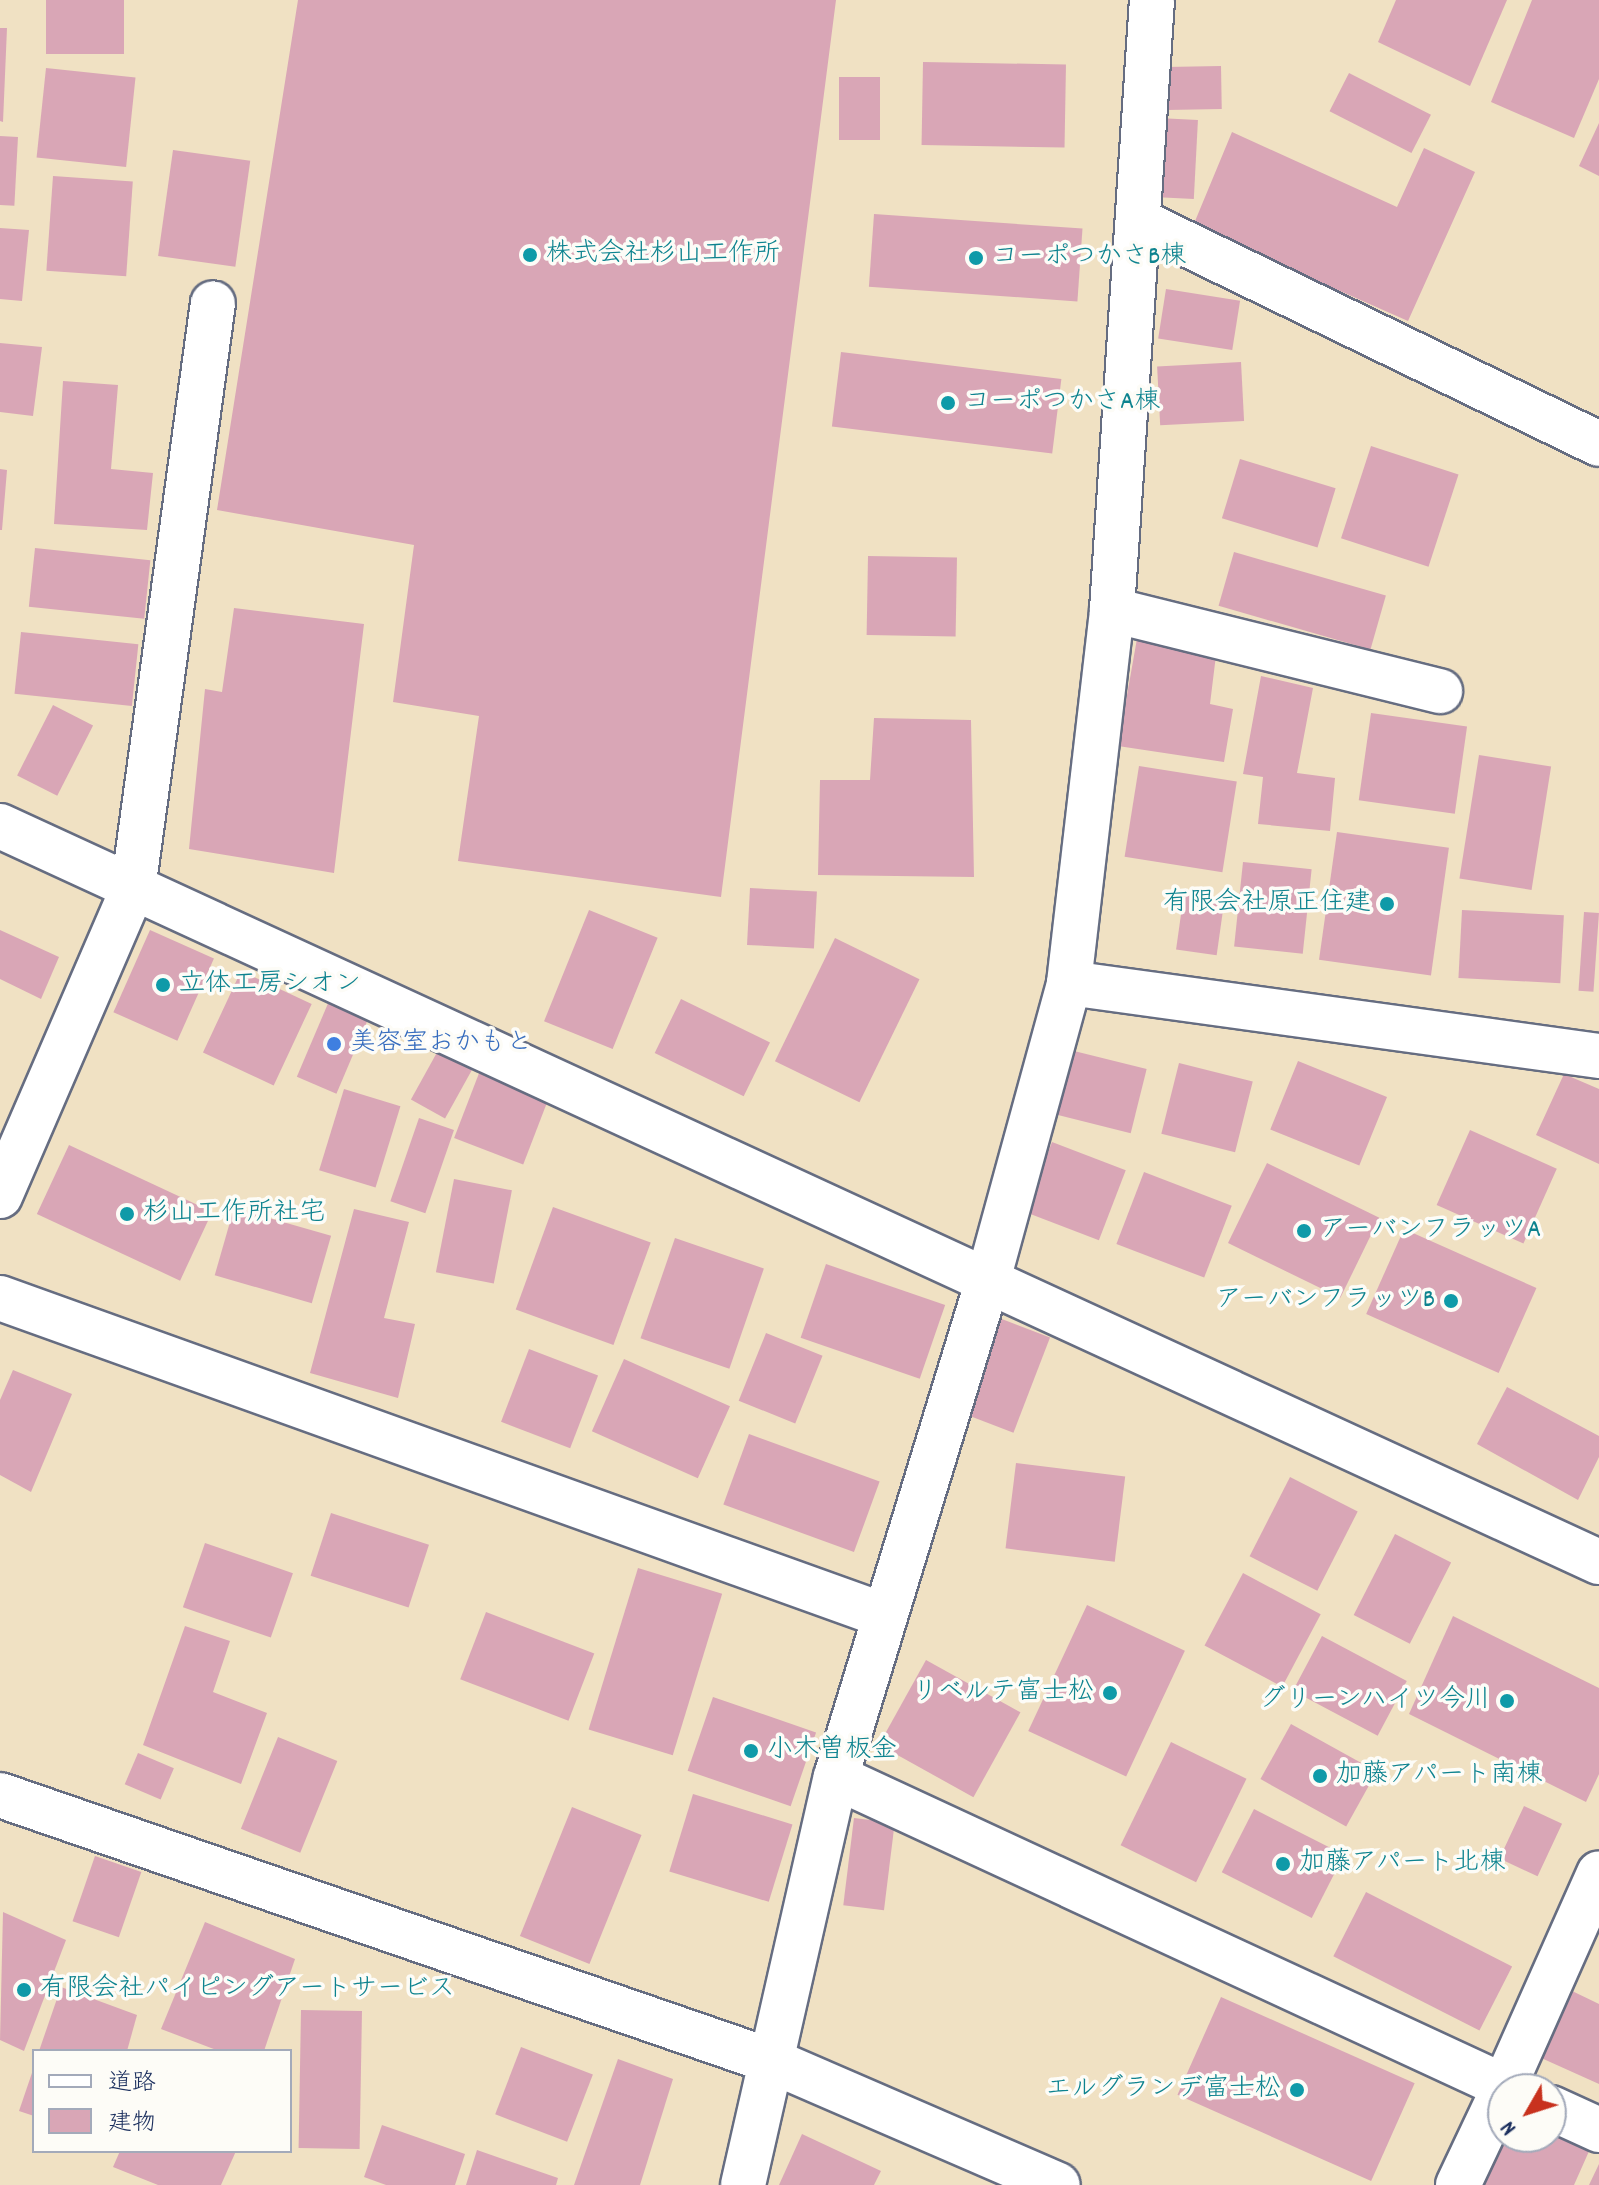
<!DOCTYPE html>
<meta charset="utf-8">
<style>
body{margin:0}
#map{position:relative;width:1599px;height:2185px;overflow:hidden;background:#f0e1c3;font-family:Dekko,"Klee One",sans-serif}
div>[style]{position:absolute}
.building>*{inset:0;background:#d9a6b6;transform-origin:0 0}
.roads{filter:drop-shadow(2px 0 #666d81) drop-shadow(-2px 0 #666d81) drop-shadow(0 2px #666d81) drop-shadow(0 -2px #666d81)}
.minor>*{height:44px;margin:-22px;padding:0 22px;transform-origin:22px;border-radius:22px;background:#fff}
.dots>*{width:22px;height:22px;translate:-50% -50%;box-sizing:border-box;border:4px solid #fdfcf7;border-radius:50%}
span{translate:-50% -50%;white-space:nowrap;text-align:center;line-height:1.15;-webkit-text-stroke:7px #fdfcf7;paint-order:stroke}
.culture-label{font-size:26px;color:#0d838f}
.left{translate:0 -50%;text-align:left}
.right{translate:-100% -50%;text-align:right}
.shop-label{font-size:26px;color:#366cbe}
.legend{position:absolute;left:32px;top:2049px;width:260px;height:104px;box-sizing:border-box;background:#fdfcf7;border:2px solid #a3aaba;margin:0;padding:10px 14px;list-style:none;font-size:24px;color:#1b2f5e}
.legend li{display:flex;align-items:center;gap:16px;height:40px}
.legend b{width:40px;border:2px solid #a3aaba}
.north{position:absolute;left:1487px;top:2073px;width:80px;height:80px;box-sizing:border-box;background:#fdfcf7;border:2px solid #a3aaba;border-radius:50%;rotate:231deg;font-size:22px;font-weight:700;line-height:32px;text-align:center;color:#1b2f5e}
.north::after{content:'';display:block;margin:auto;width:28px;height:36px;background:#c8321e;clip-path:polygon(50% 0,100% 100%,50% 72%,0 100%)}
</style>
<div id="map">
<div class="building">
<i style="left:46px;top:0;width:78px;height:54px"></i>
<i style="clip-path:polygon(298px 0,836px 0,721px 897px,458px 861px,479px 716px,393px 702px,414px 545px,217px 510px)"></i>
<i style="clip-path:polygon(1396px 0,1507px 0,1470px 86px,1378px 42px)"></i>
<i style="clip-path:polygon(1532px 0,1599px 0,1599px 79px,1574px 138px,1491px 102px)"></i>
<i style="clip-path:polygon(0 28px,7px 28px,3px 122px,0 121px)"></i>
<i style="left:923px;top:62px;width:143px;height:83px;rotate:1deg"></i>
<i style="left:1221px;top:66px;width:43px;height:55px;rotate:89deg"></i>
<i style="left:46px;top:68px;width:90px;height:90px;rotate:6deg"></i>
<i style="left:1349px;top:73px;width:92px;height:43px;rotate:27deg"></i>
<i style="left:880px;top:77px;width:63px;height:41px;rotate:90deg"></i>
<i style="left:1158px;top:118px;width:40px;height:79px;rotate:3deg"></i>
<i style="clip-path:polygon(1599px 123px,1599px 176px,1579px 166px)"></i>
<i style="clip-path:polygon(1232px 132px,1397px 207px,1424px 148px,1475px 172px,1408px 321px,1193px 226px)"></i>
<i style="left:0;top:136px;width:18px;height:69px;rotate:3deg"></i>
<i style="left:173px;top:150px;width:78px;height:107px;rotate:8deg"></i>
<i style="left:53px;top:176px;width:80px;height:95px;rotate:4deg"></i>
<i style="left:874px;top:214px;width:209px;height:73px;rotate:4deg"></i>
<i style="clip-path:polygon(0 228px,29px 230px,22px 301px,0 299px)"></i>
<i style="left:1166px;top:289px;width:75px;height:50px;rotate:9deg"></i>
<i style="clip-path:polygon(0 343px,42px 347px,33px 416px,0 412px)"></i>
<i style="left:841px;top:352px;width:222px;height:75px;rotate:7deg"></i>
<i style="left:1241px;top:362px;width:59px;height:84px;rotate:87deg"></i>
<i style="clip-path:polygon(63px 381px,118px 385px,111px 469px,153px 473px,147px 530px,54px 524px)"></i>
<i style="left:1371px;top:446px;width:92px;height:97px;rotate:18deg"></i>
<i style="left:1240px;top:459px;width:100px;height:62px;rotate:17deg"></i>
<i style="clip-path:polygon(0 469px,7px 470px,2px 530px,0 530px)"></i>
<i style="left:35px;top:548px;width:116px;height:59px;rotate:6deg"></i>
<i style="left:1234px;top:552px;width:158px;height:56px;rotate:16deg"></i>
<i style="left:868px;top:556px;width:89px;height:79px;rotate:1deg"></i>
<i style="clip-path:polygon(234px 608px,364px 624px,334px 873px,189px 849px,205px 689px,222px 692px)"></i>
<i style="left:21px;top:632px;width:118px;height:62px;rotate:6deg"></i>
<i style="clip-path:polygon(1138px 633px,1217px 647px,1210px 704px,1233px 709px,1224px 762px,1118px 746px)"></i>
<i style="clip-path:polygon(1261px 676px,1313px 688px,1297px 773px,1335px 778px,1330px 831px,1258px 824px,1263px 777px,1243px 774px)"></i>
<i style="left:53px;top:705px;width:45px;height:79px;rotate:27deg"></i>
<i style="left:1371px;top:713px;width:97px;height:88px;rotate:8deg"></i>
<i style="clip-path:polygon(874px 718px,971px 720px,974px 877px,818px 875px,820px 780px,870px 780px)"></i>
<i style="left:1479px;top:755px;width:73px;height:125px;rotate:9deg"></i>
<i style="left:1139px;top:766px;width:99px;height:92px;rotate:9deg"></i>
<i style="left:1337px;top:832px;width:113px;height:129px;rotate:8deg"></i>
<i style="left:1243px;top:862px;width:69px;height:85px;rotate:6deg"></i>
<i style="left:750px;top:888px;width:67px;height:57px;rotate:3deg"></i>
<i style="left:1184px;top:893px;width:41px;height:57px;rotate:8deg"></i>
<i style="left:589px;top:910px;width:74px;height:120px;rotate:22deg"></i>
<i style="left:1462px;top:910px;width:102px;height:68px;rotate:3deg"></i>
<i style="left:1584px;top:912px;width:15px;height:79px;rotate:4deg"></i>
<i style="clip-path:polygon(0 930px,59px 957px,41px 999px,0 979px)"></i>
<i style="left:150px;top:930px;width:70px;height:90px;rotate:24deg"></i>
<i style="left:835px;top:938px;width:94px;height:137px;rotate:26deg"></i>
<i style="left:241px;top:971px;width:78px;height:90px;rotate:25deg"></i>
<i style="left:332px;top:994px;width:43px;height:90px;rotate:23deg"></i>
<i style="left:681px;top:999px;width:99px;height:60px;rotate:26deg"></i>
<i style="left:440px;top:1047px;width:39px;height:60px;rotate:29deg"></i>
<i style="left:1070px;top:1050px;width:79px;height:66px;rotate:14deg"></i>
<i style="left:1298px;top:1061px;width:96px;height:74px;rotate:22deg"></i>
<i style="left:1179px;top:1063px;width:76px;height:73px;rotate:14deg"></i>
<i style="left:481px;top:1068px;width:74px;height:75px;rotate:21deg"></i>
<i style="clip-path:polygon(1564px 1074px,1599px 1089px,1599px 1164px,1536px 1135px)"></i>
<i style="left:344px;top:1089px;width:59px;height:85px;rotate:17deg"></i>
<i style="left:419px;top:1118px;width:37px;height:88px;rotate:19deg"></i>
<i style="left:1470px;top:1130px;width:95px;height:82px;rotate:24deg"></i>
<i style="left:1052px;top:1142px;width:79px;height:75px;rotate:21deg"></i>
<i style="left:69px;top:1145px;width:158px;height:76px;rotate:25deg"></i>
<i style="left:1267px;top:1163px;width:125px;height:89px;rotate:26deg"></i>
<i style="left:1144px;top:1172px;width:94px;height:77px;rotate:21deg"></i>
<i style="left:454px;top:1179px;width:59px;height:95px;rotate:11deg"></i>
<i style="left:553px;top:1207px;width:104px;height:109px;rotate:20deg"></i>
<i style="left:234px;top:1208px;width:101px;height:70px;rotate:16deg"></i>
<i style="clip-path:polygon(354px 1209px,409px 1222px,384px 1318px,415px 1324px,398px 1398px,310px 1373px)"></i>
<i style="left:1404px;top:1229px;width:145px;height:93px;rotate:24deg"></i>
<i style="left:675px;top:1238px;width:94px;height:106px;rotate:19deg"></i>
<i style="left:826px;top:1264px;width:126px;height:78px;rotate:19deg"></i>
<i style="left:994px;top:1316px;width:60px;height:102px;rotate:21deg"></i>
<i style="left:766px;top:1333px;width:61px;height:73px;rotate:22deg"></i>
<i style="left:529px;top:1349px;width:74px;height:78px;rotate:21deg"></i>
<i style="left:624px;top:1359px;width:116px;height:79px;rotate:24deg"></i>
<i style="clip-path:polygon(13px 1370px,72px 1394px,31px 1492px,0 1475px,0 1400px)"></i>
<i style="clip-path:polygon(1507px 1387px,1599px 1436px,1599px 1457px,1578px 1500px,1477px 1444px)"></i>
<i style="left:749px;top:1434px;width:139px;height:75px;rotate:20deg"></i>
<i style="left:1016px;top:1463px;width:110px;height:86px;rotate:7deg"></i>
<i style="left:1290px;top:1477px;width:76px;height:89px;rotate:27deg"></i>
<i style="left:331px;top:1513px;width:103px;height:66px;rotate:18deg"></i>
<i style="left:1395px;top:1534px;width:63px;height:91px;rotate:27deg"></i>
<i style="left:205px;top:1543px;width:93px;height:68px;rotate:19deg"></i>
<i style="left:638px;top:1568px;width:88px;height:169px;rotate:17deg"></i>
<i style="left:1243px;top:1573px;width:88px;height:82px;rotate:28deg"></i>
<i style="left:1087px;top:1605px;width:108px;height:139px;rotate:25deg"></i>
<i style="left:486px;top:1612px;width:116px;height:72px;rotate:21deg"></i>
<i style="clip-path:polygon(1453px 1616px,1599px 1688px,1599px 1774px,1586px 1802px,1409px 1714px)"></i>
<i style="clip-path:polygon(185px 1626px,230px 1641px,213px 1692px,267px 1713px,241px 1784px,143px 1745px)"></i>
<i style="left:1322px;top:1636px;width:96px;height:62px;rotate:28deg"></i>
<i style="left:926px;top:1660px;width:108px;height:97px;rotate:29deg"></i>
<i style="left:713px;top:1697px;width:109px;height:78px;rotate:19deg"></i>
<i style="left:1291px;top:1724px;width:98px;height:63px;rotate:29deg"></i>
<i style="left:278px;top:1737px;width:64px;height:99px;rotate:22deg"></i>
<i style="left:1171px;top:1742px;width:84px;height:115px;rotate:26deg"></i>
<i style="left:138px;top:1753px;width:39px;height:34px;rotate:23deg"></i>
<i style="left:693px;top:1794px;width:104px;height:81px;rotate:17deg"></i>
<i style="left:1524px;top:1806px;width:42px;height:58px;rotate:25deg"></i>
<i style="left:572px;top:1807px;width:75px;height:139px;rotate:22deg"></i>
<i style="left:1254px;top:1809px;width:101px;height:71px;rotate:27deg"></i>
<i style="left:854px;top:1818px;width:41px;height:88px;rotate:7deg"></i>
<i style="left:95px;top:1856px;width:49px;height:69px;rotate:19deg"></i>
<i style="left:1366px;top:1892px;width:164px;height:72px;rotate:27deg"></i>
<i style="clip-path:polygon(3px 1912px,66px 1940px,24px 2051px,0 2040px)"></i>
<i style="clip-path:polygon(205px 1922px,295px 1959px,264px 2051px,219px 2051px,161px 2029px)"></i>
<i style="clip-path:polygon(61px 1987px,137px 2015px,127px 2051px,39px 2051px)"></i>
<i style="clip-path:polygon(1568px 1989px,1599px 2004px,1599px 2084px,1539px 2057px)"></i>
<i style="left:1221px;top:1997px;width:212px;height:107px;rotate:24deg"></i>
<i style="left:301px;top:2010px;width:61px;height:138px;rotate:1deg"></i>
<i style="left:521px;top:2047px;width:77px;height:72px;rotate:21deg"></i>
<i style="clip-path:polygon(618px 2059px,673px 2079px,640px 2185px,574px 2185px)"></i>
<i style="clip-path:polygon(34px 2067px,34px 2116px,19px 2111px)"></i>
<i style="clip-path:polygon(382px 2125px,465px 2154px,455px 2185px,386px 2185px,364px 2177px)"></i>
<i style="clip-path:polygon(1551px 2129px,1590px 2149px,1574px 2185px,1478px 2185px,1503px 2137px,1551px 2137px)"></i>
<i style="clip-path:polygon(802px 2134px,881px 2171px,874px 2185px,779px 2185px)"></i>
<i style="clip-path:polygon(477px 2150px,558px 2178px,556px 2185px,466px 2185px)"></i>
<i style="clip-path:polygon(120px 2151px,236px 2151px,221px 2185px,158px 2185px,113px 2167px)"></i>
<i style="clip-path:polygon(1599px 2164px,1599px 2185px,1589px 2185px)"></i>
</div>
<div class="roads">
<div class="minor">
<i style="left:1139px;top:221px;width:511px;rotate:25.86deg"></i>
<i style="left:1112px;top:610px;width:338px;rotate:13.9deg"></i>
<i style="left:0;top:826px;width:1760px;rotate:24.72deg"></i>
<i style="left:1069px;top:983px;width:535px;rotate:7.84deg"></i>
<i style="left:0;top:1196px;width:335px;rotate:-66.6deg"></i>
<i style="left:133px;top:889px;width:591px;rotate:-82.23deg"></i>
<i style="left:0;top:1298px;width:938px;rotate:19.75deg"></i>
<i style="left:836px;top:1777px;width:743px;rotate:24.84deg"></i>
<i style="left:0;top:1795px;width:819px;rotate:19.03deg"></i>
<i style="left:774px;top:2062px;width:309px;rotate:23.4deg"></i>
<i style="left:1503px;top:2089px;width:236px;rotate:-66deg"></i>
<i style="left:1551px;top:2108px;width:53px;rotate:24.6deg"></i>
<i style="left:743px;top:2185px;width:418px;rotate:-77.2deg"></i>
<i style="left:836px;top:1777px;width:520px;rotate:-72.99deg"></i>
<i style="left:988px;top:1280px;width:308px;rotate:-74.7deg"></i>
<i style="left:1069px;top:983px;width:375px;rotate:-83.4deg"></i>
<i style="left:1112px;top:610px;width:611px;rotate:-86.25deg"></i>
<i style="left:1458px;top:2185px;width:105px;rotate:-64.7deg"></i>
</div>
</div>
<div class="dots">
<i style="left:530px;top:255px;background:#0f9aa8"></i>
<i style="left:976px;top:258px;background:#0f9aa8"></i>
<i style="left:948px;top:403px;background:#0f9aa8"></i>
<i style="left:1387px;top:904px;background:#0f9aa8"></i>
<i style="left:163px;top:985px;background:#0f9aa8"></i>
<i style="left:334px;top:1044px;background:#3f7fe0"></i>
<i style="left:127px;top:1214px;background:#0f9aa8"></i>
<i style="left:1304px;top:1231px;background:#0f9aa8"></i>
<i style="left:1451px;top:1301px;background:#0f9aa8"></i>
<i style="left:1110px;top:1693px;background:#0f9aa8"></i>
<i style="left:1507px;top:1701px;background:#0f9aa8"></i>
<i style="left:751px;top:1751px;background:#0f9aa8"></i>
<i style="left:1320px;top:1776px;background:#0f9aa8"></i>
<i style="left:1283px;top:1864px;background:#0f9aa8"></i>
<i style="left:24px;top:1990px;background:#0f9aa8"></i>
<i style="left:1297px;top:2090px;background:#0f9aa8"></i>
</div>
<div class="culture-label">
<span class="left" style="left:546px;top:255px">株式会社杉山工作所</span>
<span class="left" style="left:992px;top:258px">コーポつかさB棟</span>
<span class="left" style="left:964px;top:403px">コーポつかさA棟</span>
<span class="right" style="left:1371px;top:904px">有限会社原正住建</span>
<span class="left" style="left:179px;top:985px">立体工房シオン</span>
<span class="left" style="left:143px;top:1214px">杉山工作所社宅</span>
<span class="left" style="left:1320px;top:1231px">アーバンフラッツA</span>
<span class="right" style="left:1435px;top:1301px">アーバンフラッツB</span>
<span class="right" style="left:1094px;top:1693px">リベルテ富士松</span>
<span class="right" style="left:1491px;top:1701px">グリーンハイツ今川</span>
<span class="left" style="left:767px;top:1751px">小木曽板金</span>
<span class="left" style="left:1336px;top:1776px">加藤アパート南棟</span>
<span class="left" style="left:1299px;top:1864px">加藤アパート北棟</span>
<span class="left" style="left:40px;top:1990px">有限会社パイピングアートサービス</span>
<span class="right" style="left:1281px;top:2090px">エルグランデ富士松</span>
</div>
<div class="shop-label">
<span class="left" style="left:350px;top:1044px">美容室おかもと</span>
</div>
<ul class="legend">
<li><b style="height:10px;background:#fff"></b>道路</li>
<li><b style="height:22px;background:#d9a6b6"></b>建物</li>
</ul>
<div class="north">N</div>
</div>
